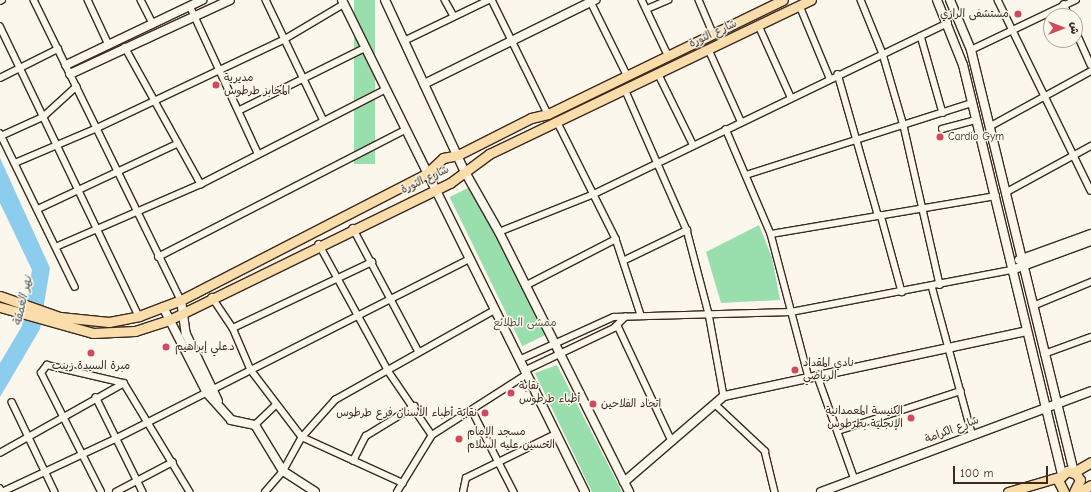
<!DOCTYPE html>
<meta charset="utf-8">
<style>
body{margin:0}
#map{position:relative;width:1091px;height:492px;overflow:hidden;background:#fbf7ec;font-family:"Comic Neue","Playpen Sans Arabic",sans-serif}
div>[style]{position:absolute}
.green>*{inset:0;background:#98dfad;transform-origin:0 0}
.water>*{inset:0;background:#8ccded}
.roads{filter:drop-shadow(1px 0 #3b2a1e) drop-shadow(-1px 0 #3b2a1e) drop-shadow(0 1px #3b2a1e) drop-shadow(0 -1px #3b2a1e)}
.street>*{height:5.5px;margin:-2.75px;padding:0 2.75px;transform-origin:2.75px;border-radius:2.75px;background:#fbf7ec}
.secondary>*{height:8px;margin:-4px;padding:0 4px;transform-origin:4px;border-radius:4px;background:#fbf7ec}
.primary>*{height:9px;margin:-4.5px;padding:0 4.5px;transform-origin:4.5px;border-radius:4.5px;background:#fbddab}
.dots>*{width:11px;height:11px;translate:-50% -50%;box-sizing:border-box;border:2px solid #fbf7ec;border-radius:50%}
span{translate:-50% -50%;white-space:nowrap;text-align:center;line-height:1.15;-webkit-text-stroke:3px #fbf7ec;paint-order:stroke}
.poi-label{font-size:11px;color:#3b2a1e}
.right{translate:-100% -50%;text-align:right}
.left{translate:0 -50%;text-align:left}
.street-label{font-size:11px;color:#3b2a1e}
.park-label{font-size:11px;color:#525742}
.water-label{font-size:12px;color:#4f5352;font-style:italic}
.north{position:absolute;left:1043px;top:8px;width:40px;height:40px;box-sizing:border-box;background:#fbf7ec;border:1px solid #aea59a;border-radius:50%;rotate:90deg;font-size:11px;font-weight:700;line-height:16px;text-align:center;color:#3b2a1e}
.north::after{content:'';display:block;margin:auto;width:14px;height:18px;background:#d1495b;clip-path:polygon(50% 0,100% 100%,50% 72%,0 100%)}
.scale{position:absolute;left:953px;top:466px;width:95px;height:18px;box-sizing:border-box;border:2px solid #3b2a1e;border-top:0;padding-left:5px;font-size:12px;line-height:14px;white-space:nowrap;color:#3b2a1e;-webkit-text-stroke:3px #fbf7ec;paint-order:stroke}
</style>
<div id="map">
<div class="green">
<i style="left:354px;top:0;width:21px;height:164px"></i>
<i style="left:472px;top:186px;width:166px;height:25px;rotate:64deg"></i>
<i style="clip-path:polygon(759px 225px,772px 258px,780px 300px,721px 303px,706px 252px)"></i>
<i style="clip-path:polygon(557px 365px,622px 492px,592px 492px,535px 373px)"></i>
</div>
<div class="water">
<i style="clip-path:polygon(0 158px,50px 268px,40px 329px,0 397px,0 363px,22px 326px,32px 270px,0 203px)"></i>
</div>
<div class="roads">
<div class="street">
<i style="left:34px;top:0;width:334px;rotate:63.9deg"></i>
<i style="left:88px;top:0;width:50px;rotate:65deg"></i>
<i style="left:141px;top:0;width:27px;rotate:63deg"></i>
<i style="left:266px;top:0;width:132px;rotate:64.4deg"></i>
<i style="left:445px;top:0;width:18px;rotate:61deg"></i>
<i style="left:492px;top:0;width:127px;rotate:63.8deg"></i>
<i style="left:590px;top:0;width:81px;rotate:63.7deg"></i>
<i style="left:642px;top:0;width:59px;rotate:64.7deg"></i>
<i style="left:699px;top:0;width:36px;rotate:67deg"></i>
<i style="left:861px;top:0;width:58px;rotate:67.8deg"></i>
<i style="left:883px;top:54px;width:75px;rotate:73.7deg"></i>
<i style="left:904px;top:126px;width:163px;rotate:77.2deg"></i>
<i style="left:998px;top:0;width:212px;rotate:64deg"></i>
<i style="left:0;top:1px;width:2px;rotate:-27deg"></i>
<i style="left:1064px;top:4px;width:13px;rotate:67deg"></i>
<i style="left:190px;top:6px;width:162px;rotate:65.2deg"></i>
<i style="left:800px;top:6px;width:78px;rotate:67.4deg"></i>
<i style="left:647px;top:9px;width:23px;rotate:-23deg"></i>
<i style="left:0;top:26px;width:322px;rotate:64.4deg"></i>
<i style="left:759px;top:26px;width:78px;rotate:65.7deg"></i>
<i style="left:1075px;top:29px;width:39px;rotate:66deg"></i>
<i style="left:921px;top:36px;width:80px;rotate:74.1deg"></i>
<i style="left:404px;top:41px;width:94px;rotate:-25.8deg"></i>
<i style="left:125px;top:47px;width:157px;rotate:61deg"></i>
<i style="left:709px;top:50px;width:78px;rotate:65.7deg"></i>
<i style="left:971px;top:50px;width:116px;rotate:-25.5deg"></i>
<i style="left:658px;top:73px;width:79px;rotate:63.8deg"></i>
<i style="left:838px;top:74px;width:146px;rotate:74.1deg"></i>
<i style="left:0;top:78px;width:65px;rotate:-26.6deg"></i>
<i style="left:625px;top:89px;width:154px;rotate:66.3deg"></i>
<i style="left:687px;top:230px;width:87px;rotate:75.3deg"></i>
<i style="left:709px;top:314px;width:83px;rotate:79.6deg"></i>
<i style="left:240px;top:110px;width:140px;rotate:-26.4deg"></i>
<i style="left:557px;top:121px;width:132px;rotate:63.4deg"></i>
<i style="left:616px;top:239px;width:80px;rotate:71.8deg"></i>
<i style="left:991px;top:126px;width:114px;rotate:-28.8deg"></i>
<i style="left:726px;top:129px;width:114px;rotate:66.8deg"></i>
<i style="left:771px;top:234px;width:149px;rotate:75.2deg"></i>
<i style="left:942px;top:129px;width:35px;rotate:-15deg"></i>
<i style="left:0;top:133px;width:171px;rotate:64deg"></i>
<i style="left:1px;top:136px;width:46px;rotate:-24.3deg"></i>
<i style="left:43px;top:117px;width:45px;rotate:-42.3deg"></i>
<i style="left:15px;top:163px;width:87px;rotate:-23deg"></i>
<i style="left:95px;top:129px;width:210px;rotate:-25.3deg"></i>
<i style="left:285px;top:39px;width:69px;rotate:-30.7deg"></i>
<i style="left:746px;top:175px;width:237px;rotate:-17.7deg"></i>
<i style="left:1007px;top:192px;width:96px;rotate:-28.7deg"></i>
<i style="left:38px;top:209px;width:153px;rotate:-25.1deg"></i>
<i style="left:881px;top:215px;width:80px;rotate:74.7deg"></i>
<i style="left:353px;top:228px;width:140px;rotate:62deg"></i>
<i style="left:499px;top:232px;width:102px;rotate:-21.8deg"></i>
<i style="left:594px;top:194px;width:393px;rotate:-25.8deg"></i>
<i style="left:771px;top:234px;width:228px;rotate:-9.6deg"></i>
<i style="left:319px;top:244px;width:146px;rotate:61.3deg"></i>
<i style="left:389px;top:372px;width:76px;rotate:55.7deg"></i>
<i style="left:58px;top:246px;width:156px;rotate:-23.4deg"></i>
<i style="left:201px;top:184px;width:207px;rotate:-27.1deg"></i>
<i style="left:158px;top:257px;width:278px;rotate:-27.2deg"></i>
<i style="left:625px;top:260px;width:69px;rotate:-25.8deg"></i>
<i style="left:525px;top:286px;width:102px;rotate:-27.3deg"></i>
<i style="left:932px;top:286px;width:152px;rotate:74.8deg"></i>
<i style="left:212px;top:297px;width:37px;rotate:56deg"></i>
<i style="left:233px;top:328px;width:46px;rotate:66.8deg"></i>
<i style="left:251px;top:370px;width:84px;rotate:52.7deg"></i>
<i style="left:302px;top:437px;width:111px;rotate:24.5deg"></i>
<i style="left:1033px;top:306px;width:63px;rotate:-22.5deg"></i>
<i style="left:618px;top:326px;width:125px;rotate:64.9deg"></i>
<i style="left:233px;top:328px;width:154px;rotate:-25.4deg"></i>
<i style="left:1044px;top:354px;width:50px;rotate:-19.9deg"></i>
<i style="left:519px;top:360px;width:104px;rotate:-24.4deg"></i>
<i style="left:614px;top:317px;width:177px;rotate:-1.6deg"></i>
<i style="left:791px;top:312px;width:225px;rotate:-10.8deg"></i>
<i style="left:524px;top:371px;width:100px;rotate:-25.5deg"></i>
<i style="left:614px;top:328px;width:16px;rotate:-45deg"></i>
<i style="left:818px;top:377px;width:109px;rotate:70.2deg"></i>
<i style="left:96px;top:397px;width:106px;rotate:63.7deg"></i>
<i style="left:12px;top:402px;width:100px;rotate:64.5deg"></i>
<i style="left:715px;top:404px;width:69px;rotate:43.2deg"></i>
<i style="left:765px;top:451px;width:42px;rotate:76.3deg"></i>
<i style="left:472px;top:410px;width:92px;rotate:62.9deg"></i>
<i style="left:255px;top:425px;width:28px;rotate:-44deg"></i>
<i style="left:838px;top:431px;width:129px;rotate:-18deg"></i>
<i style="left:0;top:453px;width:142px;rotate:-29.4deg"></i>
<i style="left:124px;top:383px;width:127px;rotate:58.8deg"></i>
<i style="left:353px;top:461px;width:28px;rotate:-63deg"></i>
<i style="left:366px;top:436px;width:57px;rotate:-31.5deg"></i>
<i style="left:0;top:488px;width:4px;rotate:63deg"></i>
<i style="left:2px;top:492px;width:125px;rotate:-25.1deg"></i>
<i style="left:115px;top:439px;width:398px;rotate:-26.9deg"></i>
<i style="left:101px;top:492px;width:133px;rotate:-116.8deg"></i>
<i style="left:41px;top:373px;width:10px;rotate:-53deg"></i>
<i style="left:47px;top:365px;width:79px;rotate:13.2deg"></i>
<i style="left:116px;top:492px;width:64px;rotate:-27.8deg"></i>
<i style="left:265px;top:492px;width:28px;rotate:-49deg"></i>
<i style="left:283px;top:471px;width:39px;rotate:-61deg"></i>
<i style="left:302px;top:437px;width:50px;rotate:-48.3deg"></i>
<i style="left:335px;top:400px;width:181px;rotate:-29.4deg"></i>
<i style="left:397px;top:492px;width:67px;rotate:-58.4deg"></i>
<i style="left:432px;top:435px;width:112px;rotate:-32.6deg"></i>
<i style="left:463px;top:492px;width:14px;rotate:-78deg"></i>
<i style="left:466px;top:478px;width:100px;rotate:-26.1deg"></i>
</div>
<div class="secondary">
<i style="left:342px;top:0;width:549px;rotate:63.72deg"></i>
<i style="left:385px;top:0;width:190px;rotate:65.1deg"></i>
<i style="left:465px;top:172px;width:69px;rotate:60.5deg"></i>
<i style="left:499px;top:232px;width:291px;rotate:63.4deg"></i>
<i style="left:937px;top:0;width:70px;rotate:68.2deg"></i>
<i style="left:963px;top:65px;width:421px;rotate:76.4deg"></i>
<i style="left:950px;top:0;width:54px;rotate:67.2deg"></i>
<i style="left:971px;top:50px;width:434px;rotate:76.3deg"></i>
<i style="left:66px;top:65px;width:151px;rotate:-25.5deg"></i>
<i style="left:70px;top:74px;width:176px;rotate:-24.8deg"></i>
<i style="left:424px;top:84px;width:191px;rotate:-26.2deg"></i>
<i style="left:1019px;top:260px;width:77px;rotate:-19.9deg"></i>
<i style="left:1012px;top:270px;width:84px;rotate:-20.2deg"></i>
<i style="left:181px;top:300px;width:34px;rotate:82deg"></i>
<i style="left:186px;top:334px;width:74px;rotate:64.5deg"></i>
<i style="left:163px;top:307px;width:97px;rotate:62.9deg"></i>
<i style="left:207px;top:393px;width:36px;rotate:48deg"></i>
<i style="left:231px;top:420px;width:25px;rotate:12deg"></i>
<i style="left:255px;top:425px;width:54px;rotate:58.7deg"></i>
<i style="left:283px;top:471px;width:38px;rotate:33deg"></i>
<i style="left:624px;top:482px;width:132px;rotate:-40.7deg"></i>
<i style="left:724px;top:396px;width:309px;rotate:-12.1deg"></i>
<i style="left:821px;top:492px;width:288px;rotate:-20.5deg"></i>
</div>
<div class="primary">
<i style="left:0;top:296px;width:64px;rotate:19.3deg"></i>
<i style="left:60px;top:317px;width:49px;rotate:5.8deg"></i>
<i style="left:109px;top:322px;width:31px;rotate:-11deg"></i>
<i style="left:139px;top:316px;width:45px;rotate:-20.9deg"></i>
<i style="left:181px;top:300px;width:276px;rotate:-27.2deg"></i>
<i style="left:426px;top:174px;width:23px;rotate:-43deg"></i>
<i style="left:443px;top:158px;width:15px;rotate:-11deg"></i>
<i style="left:458px;top:155px;width:82px;rotate:-26.9deg"></i>
<i style="left:531px;top:118px;width:17px;rotate:-13deg"></i>
<i style="left:548px;top:114px;width:261px;rotate:-25.9deg"></i>
<i style="left:0;top:307px;width:97px;rotate:15.6deg"></i>
<i style="left:93px;top:333px;width:42px;rotate:-2.7deg"></i>
<i style="left:135px;top:331px;width:36px;rotate:-18deg"></i>
<i style="left:169px;top:320px;width:313px;rotate:-26deg"></i>
<i style="left:450px;top:183px;width:49px;rotate:-36.6deg"></i>
<i style="left:489px;top:154px;width:357px;rotate:-25.6deg"></i>
<i style="left:1074px;top:472px;width:20px;rotate:-30deg"></i>
<i style="left:1008px;top:492px;width:53px;rotate:-16.4deg"></i>
<i style="left:1064px;top:492px;width:13px;rotate:-117deg"></i>
<i style="left:1058px;top:480px;width:13px;rotate:-45deg"></i>
<i style="left:1067px;top:471px;width:9px;rotate:18deg"></i>
<i style="left:1076px;top:474px;width:7px;rotate:56deg"></i>
<i style="left:1080px;top:480px;width:13px;rotate:117deg"></i>
<i style="left:1079px;top:492px;width:14px;rotate:-30deg"></i>
</div>
</div>
<div class="dots">
<i style="left:1018px;top:14px;background:#d1495b"></i>
<i style="left:216px;top:85px;background:#d1495b"></i>
<i style="left:940px;top:137px;background:#d1495b"></i>
<i style="left:166px;top:347px;background:#d1495b"></i>
<i style="left:91px;top:353px;background:#d1495b"></i>
<i style="left:795px;top:370px;background:#d1495b"></i>
<i style="left:511px;top:393px;background:#d1495b"></i>
<i style="left:593px;top:404px;background:#d1495b"></i>
<i style="left:485px;top:413px;background:#d1495b"></i>
<i style="left:911px;top:418px;background:#d1495b"></i>
<i style="left:459px;top:439px;background:#d1495b"></i>
</div>
<div class="poi-label">
<span class="right" style="left:1009px;top:14px">مستشفى الرازي</span>
<span class="left" style="left:224px;top:85px">مديرية<br>المخابز طرطوس</span>
<span class="left" style="left:948px;top:137px">Cardio Gym</span>
<span class="left" style="left:175px;top:347px">د.علي إبراهيم</span>
<span class="left" style="left:803px;top:370px">نادي المقداد<br>الرياضي</span>
<span style="left:91px;top:366px">مبرة السيدة زينب</span>
<span class="left" style="left:519px;top:393px">نقابة<br>أطباء طرطوس</span>
<span class="left" style="left:601px;top:404px">اتحاد الفلاحين</span>
<span class="right" style="left:903px;top:418px">الكنيسة المعمدانية<br>الإنجلية بطرطوس</span>
<span class="right" style="left:477px;top:413px">نقابة أطباء الأسنان فرع طرطوس</span>
<span class="left" style="left:467px;top:439px">مسجد الإمام<br>الحسين عليه السلام</span>
</div>
<div class="street-label">
<span style="left:713px;top:34px;rotate:-25deg">شارع الثورة</span>
<span style="left:425px;top:180px;rotate:-25deg">شارع الثورة</span>
<span style="left:952px;top:430px;rotate:-21deg">شارع الكرامة</span>
</div>
<div class="park-label">
<span style="left:525px;top:323px">ممشى الطلائع</span>
</div>
<div class="water-label">
<span style="left:23px;top:301px;rotate:-77deg">نهر الغمقة</span>
</div>
<div class="north">ش</div>
<div class="scale">100 m</div>
</div>
